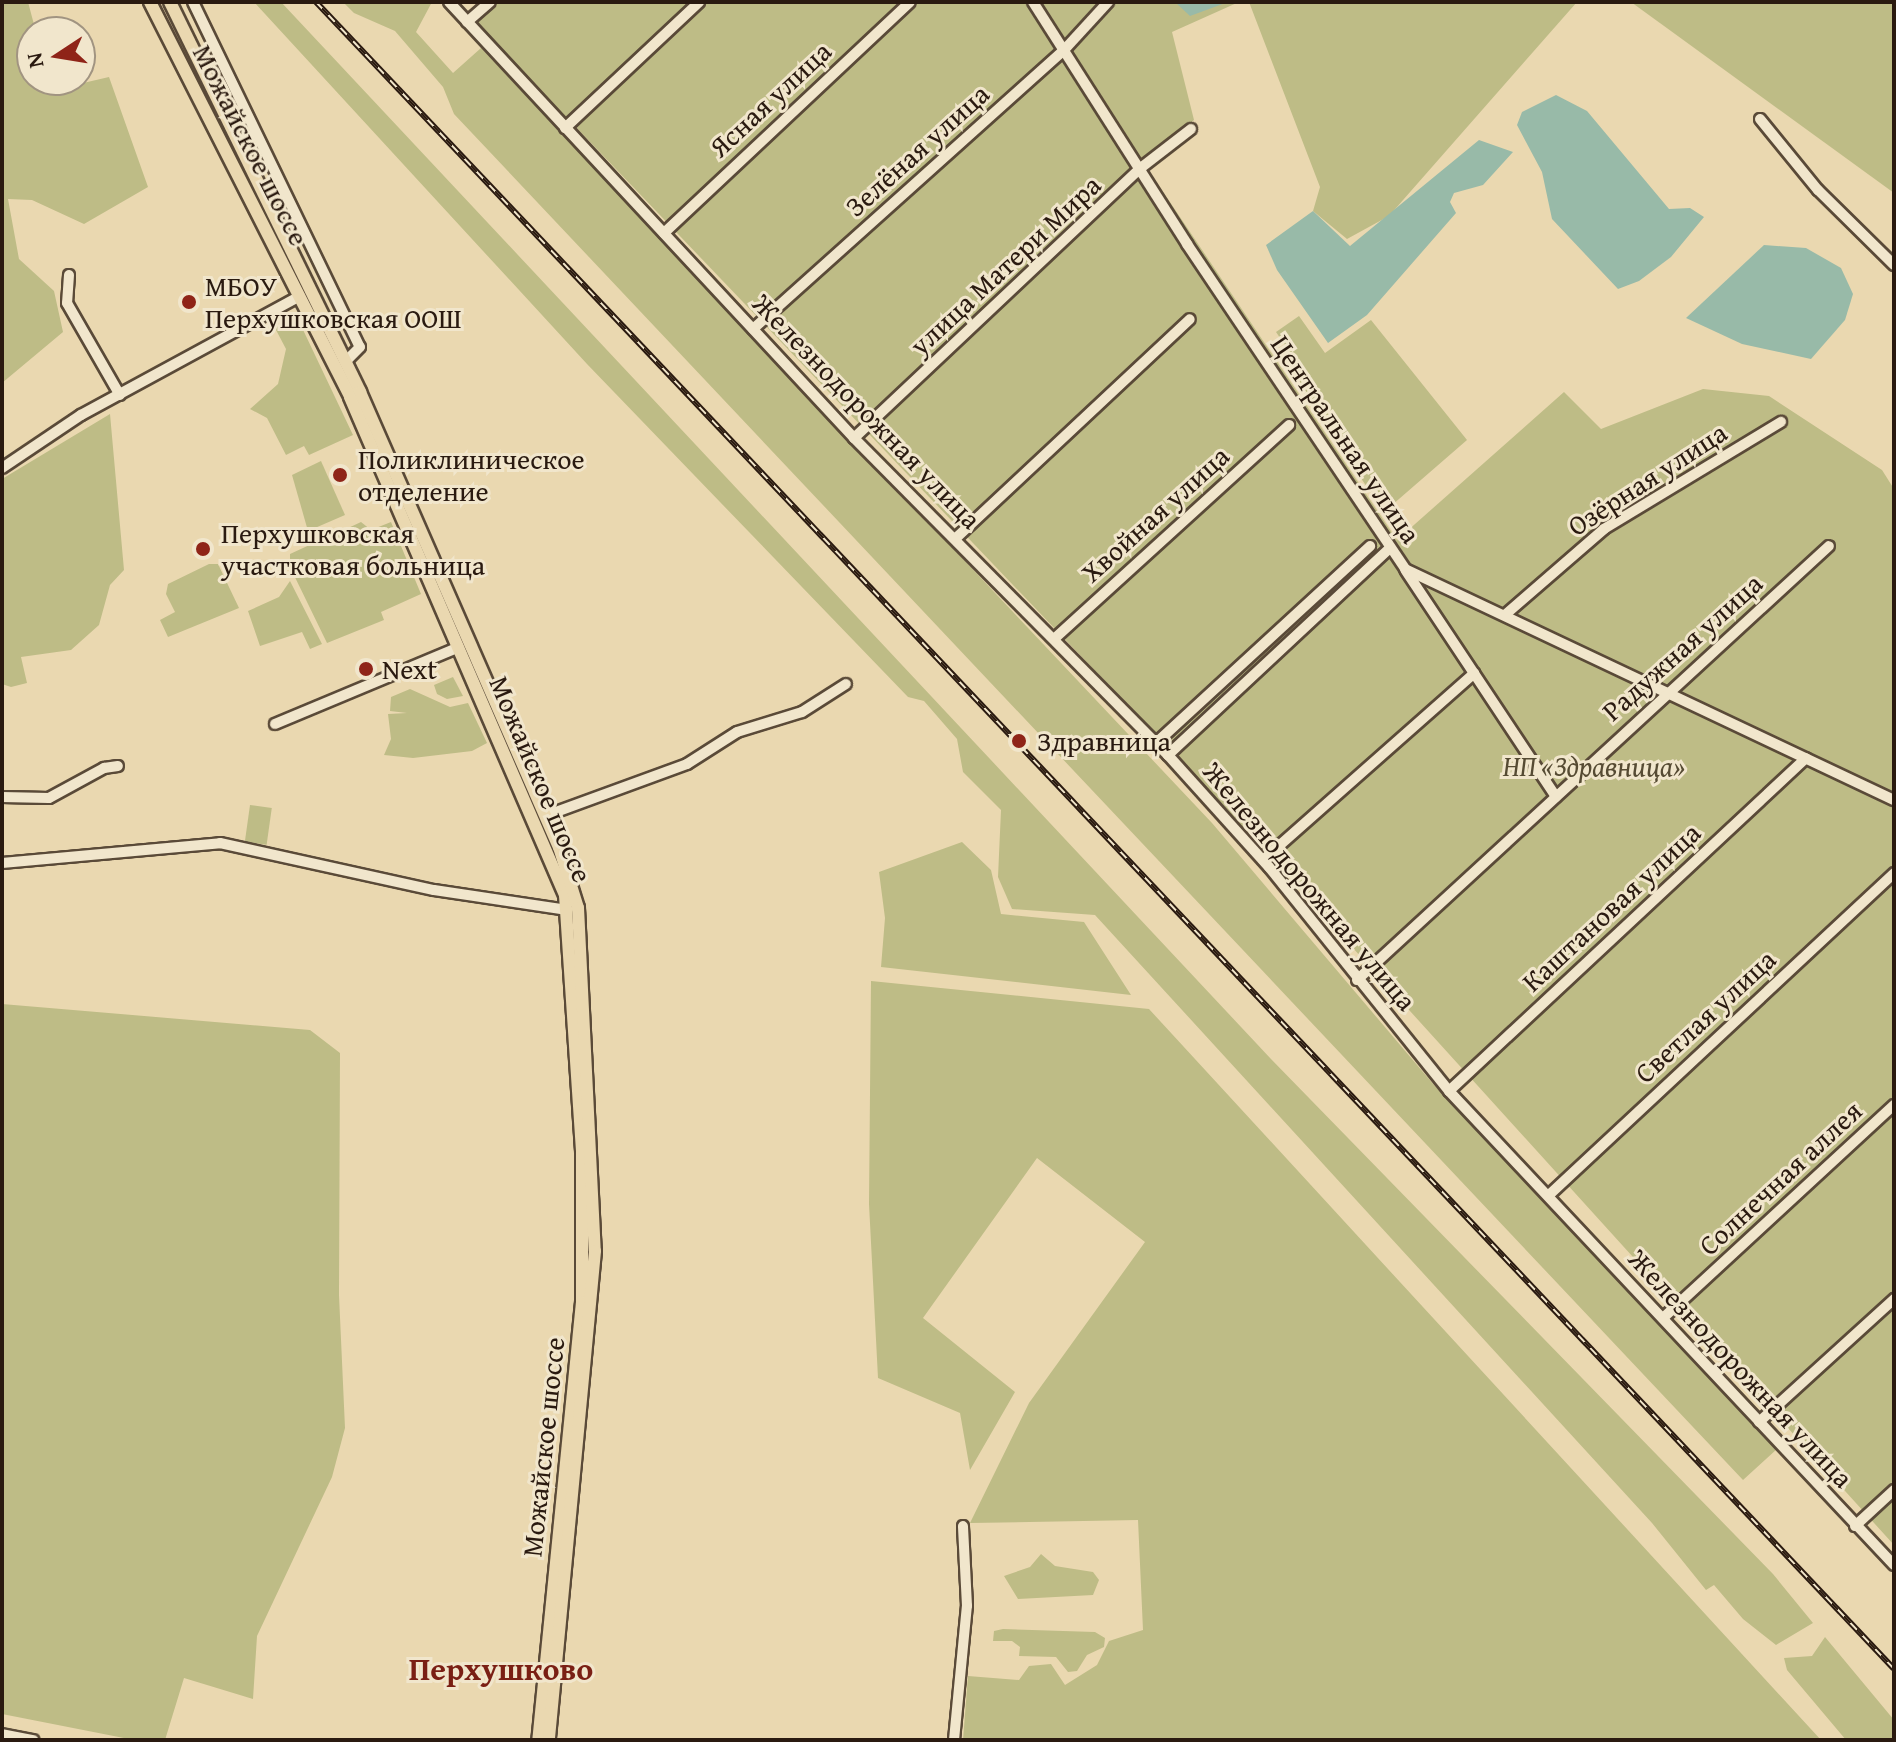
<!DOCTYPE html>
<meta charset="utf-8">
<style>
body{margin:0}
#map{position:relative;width:1896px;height:1742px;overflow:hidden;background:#ead8b0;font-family:"Gentium Book Plus",serif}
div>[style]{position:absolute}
.green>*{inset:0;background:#bebc86;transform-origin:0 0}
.water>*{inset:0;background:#98baa8}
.roads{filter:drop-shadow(2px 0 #5a4a38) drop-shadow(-2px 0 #5a4a38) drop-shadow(0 2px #5a4a38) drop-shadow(0 -2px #5a4a38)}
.minor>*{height:10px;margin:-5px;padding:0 5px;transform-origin:5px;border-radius:5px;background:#f1e6cc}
.major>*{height:12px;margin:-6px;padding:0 6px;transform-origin:6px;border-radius:6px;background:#ead8b0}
.rail>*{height:6px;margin-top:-3px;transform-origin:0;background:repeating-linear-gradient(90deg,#f1e6cc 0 9px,#2a1a10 0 18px);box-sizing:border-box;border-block:2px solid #2a1a10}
.dots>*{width:22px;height:22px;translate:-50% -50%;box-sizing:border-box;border:4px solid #f1e6cc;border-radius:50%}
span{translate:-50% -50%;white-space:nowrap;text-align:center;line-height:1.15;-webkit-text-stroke:6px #f1e6cc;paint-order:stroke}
.street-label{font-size:28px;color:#2a1a10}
.poi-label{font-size:28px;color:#2a1a10}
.left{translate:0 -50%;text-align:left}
.park-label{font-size:28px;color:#564b33;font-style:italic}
.quarter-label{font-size:32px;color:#7a1f14;font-weight:700}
.frame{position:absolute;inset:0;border:4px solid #2a1a10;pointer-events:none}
.north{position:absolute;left:16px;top:16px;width:80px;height:80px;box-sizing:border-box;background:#f1e6cc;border:2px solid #a19481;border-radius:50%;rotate:258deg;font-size:22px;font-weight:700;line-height:32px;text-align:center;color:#2a1a10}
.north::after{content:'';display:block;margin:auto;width:28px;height:36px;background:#8f2418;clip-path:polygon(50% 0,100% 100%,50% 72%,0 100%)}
</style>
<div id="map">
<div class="green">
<i style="clip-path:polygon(2px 2px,28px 2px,36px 32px,32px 80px,49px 80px,53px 90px,109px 77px,148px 187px,84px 224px,32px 200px,8px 199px,19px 259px,54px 291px,63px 332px,2px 383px)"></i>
<i style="clip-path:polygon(254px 2px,281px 2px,1271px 1059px,1773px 1574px,1813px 1623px,1776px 1645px,1743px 1619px,1714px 1585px,1706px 1590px,1652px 1523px,1095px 915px,1012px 909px,998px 877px,1001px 810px,963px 772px,957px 739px,924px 701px,908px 697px,587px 364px)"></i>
<i style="clip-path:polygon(343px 2px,432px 2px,416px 32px,453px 73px,481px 48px,1212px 823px,1434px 1085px,1777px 1449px,1743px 1480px,454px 114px,443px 87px,395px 31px,354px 13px)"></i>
<i style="clip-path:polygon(479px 2px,1239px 2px,1172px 32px,1194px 120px,1143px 162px,1397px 540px,1564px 392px,1601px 429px,1703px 389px,1769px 396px,1882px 470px,1894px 489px,1894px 1545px,1226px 808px,467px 13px)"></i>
<i style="clip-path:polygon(1249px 2px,1577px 2px,1389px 216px,1347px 239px,1313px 211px,1320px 187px)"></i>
<i style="clip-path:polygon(1631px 2px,1894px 2px,1894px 193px)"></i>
<i style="clip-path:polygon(296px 315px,353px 435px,309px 455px,304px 446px,286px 455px,267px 418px,250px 409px,278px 384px,286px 349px,275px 328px)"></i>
<i style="clip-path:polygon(1299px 316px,1325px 353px,1371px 320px,1467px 440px,1384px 512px,1292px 377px,1302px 370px,1276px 332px)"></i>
<i style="clip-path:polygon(110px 414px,124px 570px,110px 585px,99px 625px,71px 650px,21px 657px,27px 683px,11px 687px,2px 684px,2px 479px)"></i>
<i style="clip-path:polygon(321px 461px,345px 515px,308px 531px,292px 475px)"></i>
<i style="clip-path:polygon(361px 522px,371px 530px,391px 522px,421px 594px,381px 612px,384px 620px,327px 643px,290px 567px,290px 554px,316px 542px,329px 545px,331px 536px)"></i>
<i style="clip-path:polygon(209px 564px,218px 564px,239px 608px,168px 637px,160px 620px,175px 612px,166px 594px,168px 584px)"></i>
<i style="clip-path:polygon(290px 581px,322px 644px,310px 649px,302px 632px,260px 646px,248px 611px,279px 597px)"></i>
<i style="clip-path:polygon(453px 677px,463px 696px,447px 699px,437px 694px,434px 685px)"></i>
<i style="clip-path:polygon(410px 689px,450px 707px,468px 703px,487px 743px,472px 751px,413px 758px,384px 755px,391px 739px,388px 714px,407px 713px,390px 711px,391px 697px)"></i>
<i style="left:250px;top:805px;width:22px;height:37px;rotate:8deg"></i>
<i style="clip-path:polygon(962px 842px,991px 870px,1001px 914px,1084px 922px,1131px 995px,881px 967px,885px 918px,879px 872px)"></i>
<i style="clip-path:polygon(871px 981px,1149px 1009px,1821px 1740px,963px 1740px,968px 1676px,1019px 1680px,1029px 1666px,1051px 1664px,1065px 1685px,1097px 1665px,1109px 1641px,1143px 1630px,1138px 1520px,970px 1523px,1029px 1403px,1145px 1242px,1037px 1158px,923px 1318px,1015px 1392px,970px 1470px,960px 1413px,878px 1378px,869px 1204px)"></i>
<i style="clip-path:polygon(2px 1004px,310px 1030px,340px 1053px,339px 1295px,345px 1428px,332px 1477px,257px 1636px,253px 1699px,184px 1678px,165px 1740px,134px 1740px,2px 1714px)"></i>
<i style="clip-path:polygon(1041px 1554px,1055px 1566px,1093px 1572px,1099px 1580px,1093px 1595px,1018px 1599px,1004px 1576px,1030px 1567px)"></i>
<i style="clip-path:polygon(1003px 1629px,1095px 1632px,1105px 1638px,1104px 1647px,1087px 1655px,1077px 1671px,1068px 1672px,1056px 1657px,1019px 1656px,1020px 1647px,1012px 1641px,993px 1641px,994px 1631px)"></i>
<i style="clip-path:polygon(1825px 1637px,1894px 1720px,1894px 1740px,1846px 1740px,1787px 1670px,1784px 1658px,1812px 1656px)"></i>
</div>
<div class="water">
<i style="clip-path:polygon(1175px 2px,1228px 2px,1190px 16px)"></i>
<i style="clip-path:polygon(1556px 95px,1587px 111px,1669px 209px,1690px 208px,1704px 217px,1671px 257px,1639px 281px,1618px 289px,1552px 219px,1542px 172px,1517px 125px,1522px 112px)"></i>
<i style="clip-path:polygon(1479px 140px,1513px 152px,1483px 185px,1454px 193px,1450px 202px,1456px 213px,1367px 315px,1328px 343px,1277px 270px,1266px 245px,1313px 211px,1350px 246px)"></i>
<i style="clip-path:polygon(1764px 245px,1806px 248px,1841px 268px,1853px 294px,1845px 320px,1811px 359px,1742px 344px,1686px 318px)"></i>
</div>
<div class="roads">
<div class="minor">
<i style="left:193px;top:2px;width:383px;rotate:64.2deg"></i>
<i style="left:360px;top:347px;width:21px;rotate:135deg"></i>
<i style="left:449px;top:2px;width:595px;rotate:47.11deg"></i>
<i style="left:854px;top:438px;width:446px;rotate:45.3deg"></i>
<i style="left:1168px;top:755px;width:151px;rotate:48deg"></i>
<i style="left:1269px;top:867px;width:287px;rotate:51.2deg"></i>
<i style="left:1449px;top:1091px;width:650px;rotate:46.81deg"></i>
<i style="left:1033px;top:2px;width:287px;rotate:57.5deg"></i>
<i style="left:1187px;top:244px;width:391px;rotate:56.1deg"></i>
<i style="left:1405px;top:569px;width:541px;rotate:25.29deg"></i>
<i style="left:467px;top:22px;width:30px;rotate:-41deg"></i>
<i style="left:1760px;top:119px;width:92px;rotate:50.8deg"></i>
<i style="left:1818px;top:190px;width:107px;rotate:44.6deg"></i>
<i style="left:565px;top:128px;width:184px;rotate:-43.2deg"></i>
<i style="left:664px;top:233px;width:337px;rotate:-43.2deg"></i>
<i style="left:69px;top:275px;width:28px;rotate:94deg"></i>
<i style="left:67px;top:303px;width:106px;rotate:60.1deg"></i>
<i style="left:753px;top:329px;width:419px;rotate:-41.9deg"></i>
<i style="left:1065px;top:49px;width:64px;rotate:-47.5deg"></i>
<i style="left:854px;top:438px;width:395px;rotate:-43.3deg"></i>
<i style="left:1142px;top:167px;width:62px;rotate:-37.8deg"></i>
<i style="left:2px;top:468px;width:95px;rotate:-33.9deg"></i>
<i style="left:81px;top:415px;width:249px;rotate:-28.5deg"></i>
<i style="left:956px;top:538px;width:320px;rotate:-43.1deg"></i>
<i style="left:1406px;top:571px;width:271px;rotate:56.4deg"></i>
<i style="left:1506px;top:614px;width:130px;rotate:-40.9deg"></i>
<i style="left:1604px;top:529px;width:207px;rotate:-31.2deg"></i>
<i style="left:1054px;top:639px;width:318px;rotate:-42.3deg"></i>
<i style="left:275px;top:724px;width:199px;rotate:-22.7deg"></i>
<i style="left:1156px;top:743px;width:291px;rotate:-42.6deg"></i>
<i style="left:1168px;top:755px;width:304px;rotate:-43deg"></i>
<i style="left:2px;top:797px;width:47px;rotate:1.2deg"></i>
<i style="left:49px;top:798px;width:63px;rotate:-28.6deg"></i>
<i style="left:104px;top:768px;width:14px;rotate:-8deg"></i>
<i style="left:545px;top:816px;width:151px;rotate:-20.1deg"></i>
<i style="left:687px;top:764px;width:59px;rotate:-32.6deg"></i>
<i style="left:737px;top:732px;width:68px;rotate:-17.1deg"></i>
<i style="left:802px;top:712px;width:52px;rotate:-32.5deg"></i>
<i style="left:1263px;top:860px;width:282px;rotate:-41.5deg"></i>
<i style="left:2px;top:863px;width:219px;rotate:-5.2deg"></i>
<i style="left:220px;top:843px;width:219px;rotate:12.4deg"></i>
<i style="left:434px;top:890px;width:135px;rotate:8.5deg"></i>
<i style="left:1357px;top:980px;width:641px;rotate:-42.6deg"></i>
<i style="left:1449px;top:1091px;width:488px;rotate:-43deg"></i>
<i style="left:1549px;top:1195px;width:472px;rotate:-43deg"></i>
<i style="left:1663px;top:1318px;width:314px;rotate:-42.7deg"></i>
<i style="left:1759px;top:1422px;width:183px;rotate:-42.3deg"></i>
<i style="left:1855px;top:1526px;width:53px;rotate:-42.7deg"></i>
<i style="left:2px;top:1734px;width:32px;rotate:11deg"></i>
<i style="left:954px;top:1740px;width:135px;rotate:-84.5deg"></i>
<i style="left:967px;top:1606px;width:80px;rotate:-92.9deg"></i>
</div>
<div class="major">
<i style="left:150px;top:2px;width:443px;rotate:63.1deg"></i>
<i style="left:350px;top:397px;width:542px;rotate:66.65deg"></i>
<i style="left:565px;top:895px;width:256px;rotate:86.2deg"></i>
<i style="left:582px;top:1150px;width:152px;rotate:90deg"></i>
<i style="left:582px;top:1302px;width:440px;rotate:95.7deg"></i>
<i style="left:170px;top:2px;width:434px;rotate:64deg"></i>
<i style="left:360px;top:392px;width:497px;rotate:66.4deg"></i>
<i style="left:559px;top:847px;width:64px;rotate:72.7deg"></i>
<i style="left:578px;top:908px;width:343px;rotate:87.2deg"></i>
<i style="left:595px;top:1251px;width:491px;rotate:95.4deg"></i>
</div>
</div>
<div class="rail">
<i style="left:316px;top:2px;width:2295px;rotate:46.57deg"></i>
</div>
<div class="dots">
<i style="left:189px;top:302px;background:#8f2418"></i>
<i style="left:340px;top:475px;background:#8f2418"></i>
<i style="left:203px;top:549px;background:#8f2418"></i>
<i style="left:366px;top:669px;background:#8f2418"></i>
<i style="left:1019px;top:741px;background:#8f2418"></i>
</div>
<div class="street-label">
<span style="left:770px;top:99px;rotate:-43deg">Ясная улица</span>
<span style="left:251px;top:145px;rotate:63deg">Можайское шоссе</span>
<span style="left:917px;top:150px;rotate:-42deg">Зелёная улица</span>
<span style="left:1005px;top:265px;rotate:-43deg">улица Матери Мира</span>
<span style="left:867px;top:411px;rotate:46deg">Железнодорожная улица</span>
<span style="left:1346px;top:439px;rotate:56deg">Центральная улица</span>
<span style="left:1647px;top:479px;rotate:-33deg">Озёрная улица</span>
<span style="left:1155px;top:514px;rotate:-42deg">Хвойная улица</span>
<span style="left:1682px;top:647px;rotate:-42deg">Радужная улица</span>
<span style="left:541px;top:779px;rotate:67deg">Можайское шоссе</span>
<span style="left:1310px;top:886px;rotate:50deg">Железнодорожная улица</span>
<span style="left:1611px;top:907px;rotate:-43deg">Каштановая улица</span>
<span style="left:1705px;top:1016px;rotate:-43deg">Светлая улица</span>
<span style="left:1780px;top:1178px;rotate:-43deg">Солнечная аллея</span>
<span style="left:1741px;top:1368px;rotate:47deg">Железнодорожная улица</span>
<span style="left:543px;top:1447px;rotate:-84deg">Можайское шоссе</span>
</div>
<div class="poi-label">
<span class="left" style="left:205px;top:302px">МБОУ<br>Перхушковская ООШ</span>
<span class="left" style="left:358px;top:475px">Поликлиническое<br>отделение</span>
<span class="left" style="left:221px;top:549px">Перхушковская<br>участковая больница</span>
<span class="left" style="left:382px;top:669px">Next</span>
<span class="left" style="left:1037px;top:741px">Здравница</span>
</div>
<div class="park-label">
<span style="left:1594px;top:766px">НП «Здравница»</span>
</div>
<div class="quarter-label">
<span style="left:501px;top:1669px">Перхушково</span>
</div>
<div class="frame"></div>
<div class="north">N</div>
</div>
